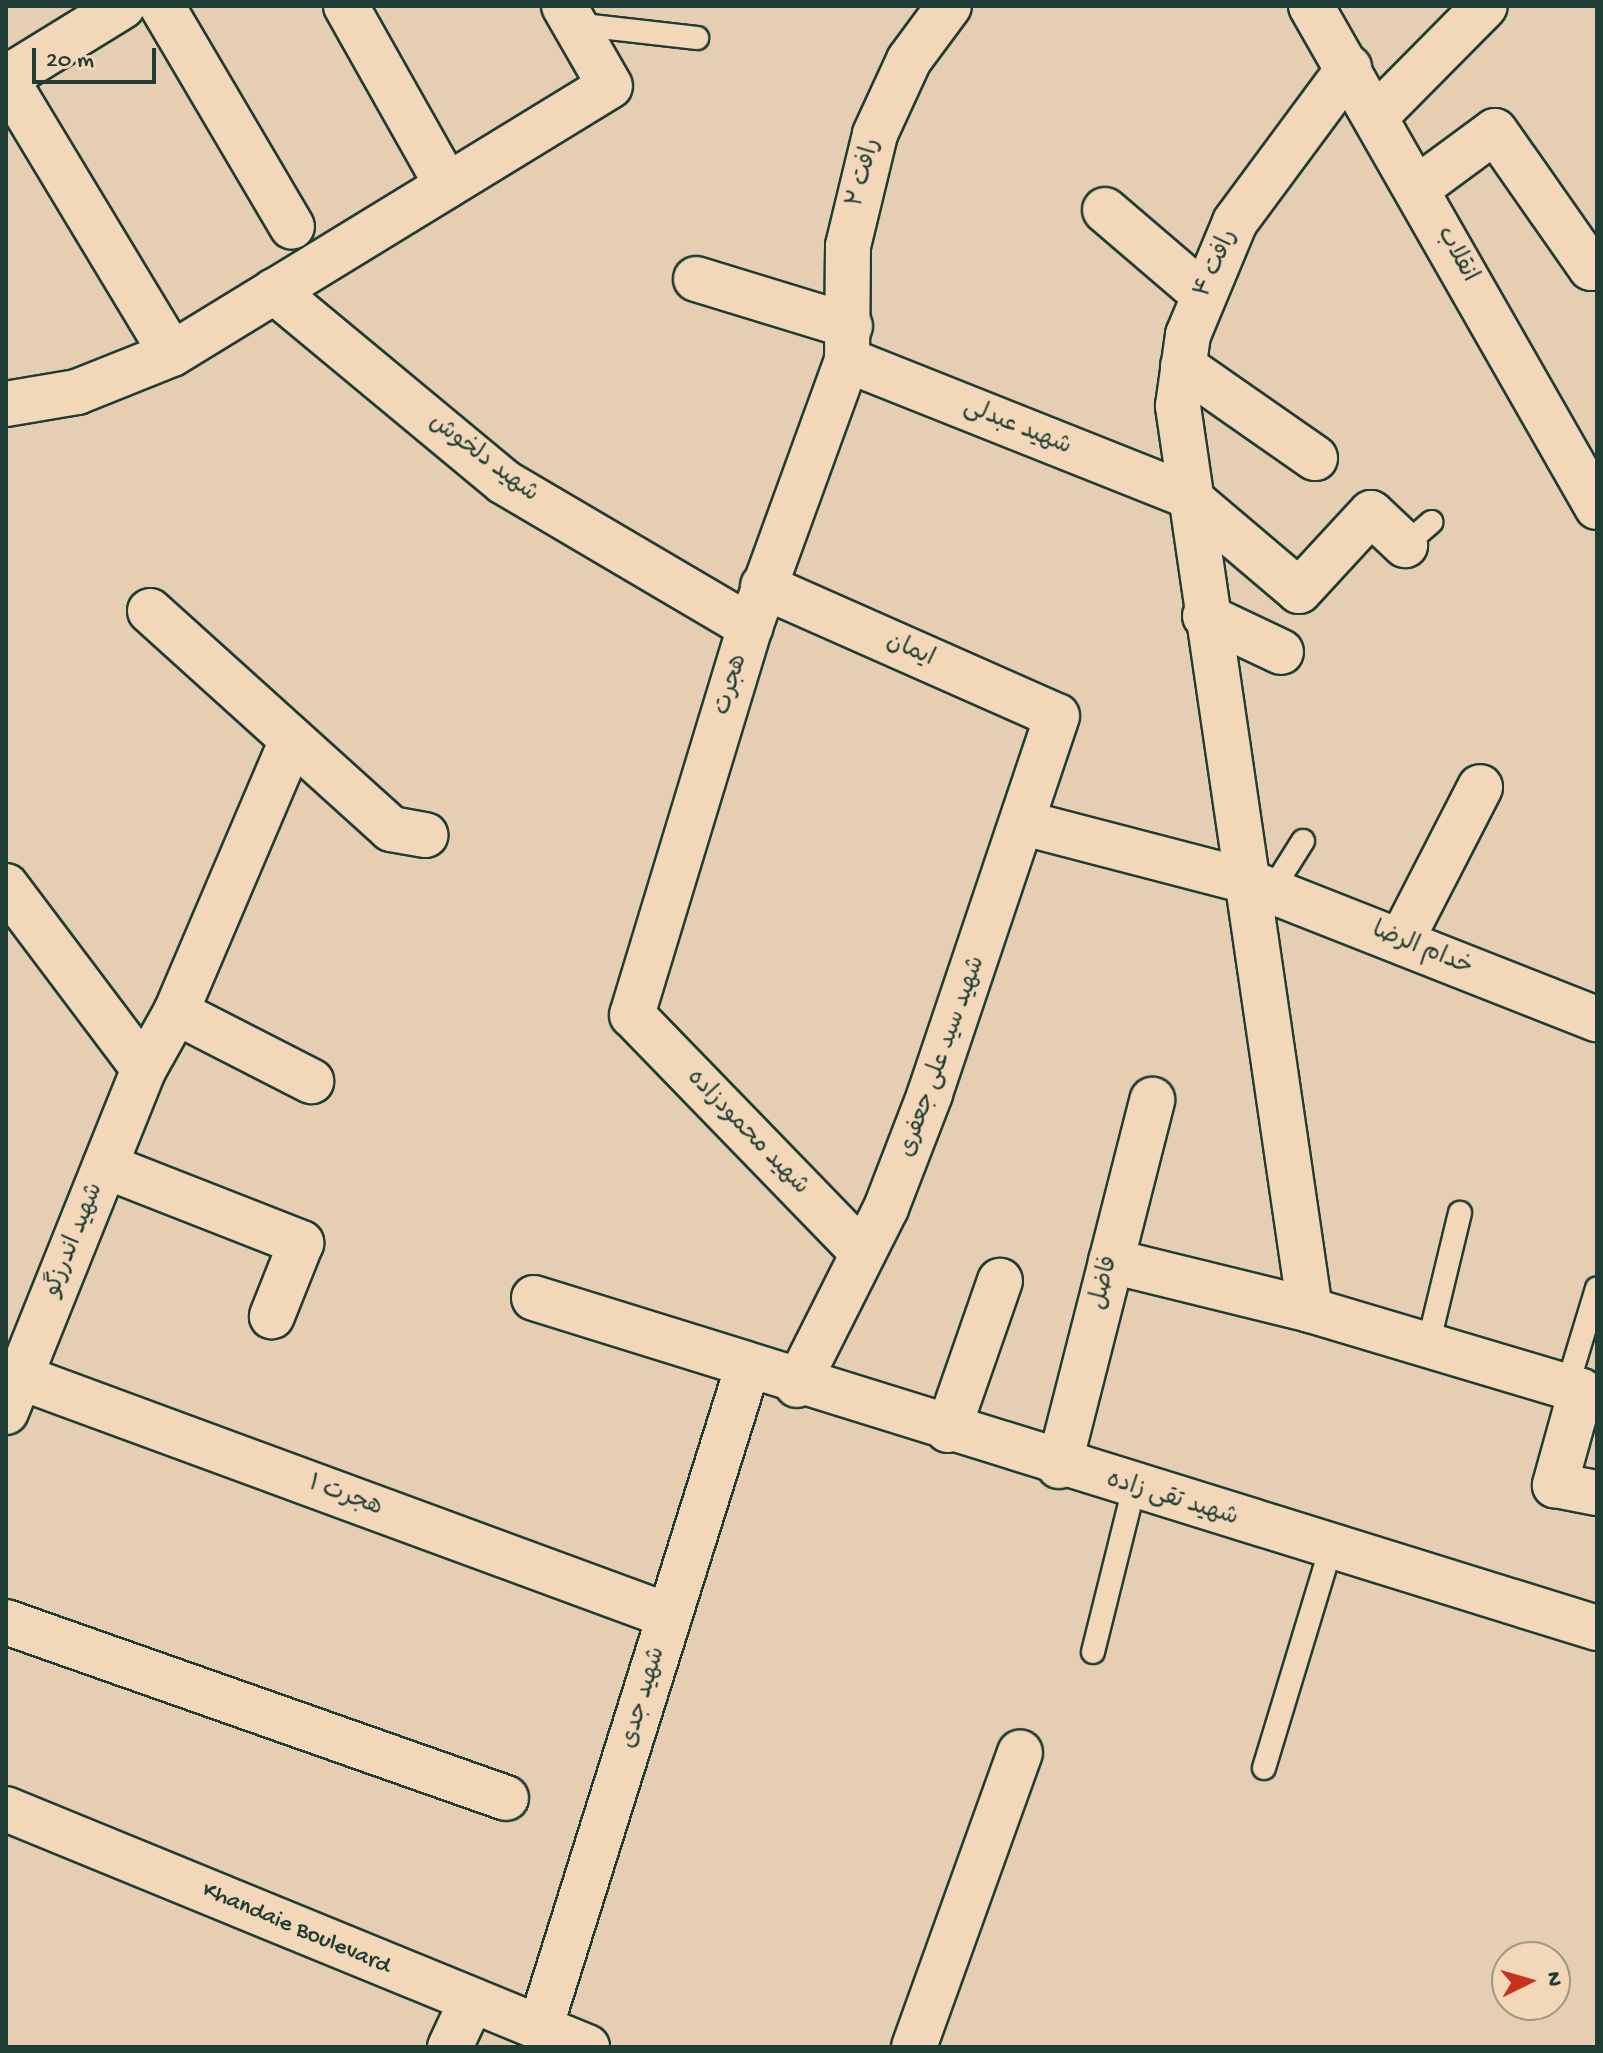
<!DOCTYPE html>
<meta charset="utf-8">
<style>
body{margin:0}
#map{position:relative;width:1603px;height:2053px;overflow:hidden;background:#e5ceb1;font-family:"Gochi Hand","Playpen Sans Arabic",sans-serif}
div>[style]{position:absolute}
.roads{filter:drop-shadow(2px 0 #1f3d34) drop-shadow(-2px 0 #1f3d34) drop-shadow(0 2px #1f3d34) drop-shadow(0 -2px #1f3d34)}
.lane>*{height:22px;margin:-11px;padding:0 11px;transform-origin:11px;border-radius:11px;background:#f2d7b9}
.street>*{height:44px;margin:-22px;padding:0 22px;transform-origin:22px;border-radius:22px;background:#f2d7b9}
.secondary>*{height:44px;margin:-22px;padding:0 22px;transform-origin:22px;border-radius:22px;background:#f2d7b9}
span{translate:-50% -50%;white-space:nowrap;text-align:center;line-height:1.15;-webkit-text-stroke:6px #f2d7b9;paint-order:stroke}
.street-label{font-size:24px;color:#1f3d34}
.frame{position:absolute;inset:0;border:8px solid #1f3d34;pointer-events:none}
.north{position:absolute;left:1491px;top:1941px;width:80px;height:80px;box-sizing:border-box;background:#f2d7b9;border:2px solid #9e9984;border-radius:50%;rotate:85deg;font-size:22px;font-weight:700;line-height:32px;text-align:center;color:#1f3d34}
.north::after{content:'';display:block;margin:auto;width:28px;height:36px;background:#c8321e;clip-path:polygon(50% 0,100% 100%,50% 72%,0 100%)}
.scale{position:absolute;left:32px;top:48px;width:124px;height:36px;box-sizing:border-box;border:4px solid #1f3d34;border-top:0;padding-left:10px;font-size:24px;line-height:28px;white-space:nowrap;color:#1f3d34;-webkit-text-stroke:6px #f2d7b9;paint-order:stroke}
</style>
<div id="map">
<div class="roads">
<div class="lane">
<i style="left:574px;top:24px;width:124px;rotate:6.5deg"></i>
<i style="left:1405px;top:545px;width:35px;rotate:-41deg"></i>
<i style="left:1272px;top:890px;width:58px;rotate:-57.7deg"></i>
<i style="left:1428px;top:1345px;width:136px;rotate:-76.4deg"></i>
<i style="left:1567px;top:1387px;width:103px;rotate:-73.1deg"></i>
<i style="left:1093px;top:1652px;width:169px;rotate:-76deg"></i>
<i style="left:1264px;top:1768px;width:230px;rotate:-73.1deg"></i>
</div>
<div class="street">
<i style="left:162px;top:6px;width:256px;rotate:59.5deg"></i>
<i style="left:346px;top:6px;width:206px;rotate:60.6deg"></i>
<i style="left:1311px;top:6px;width:577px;rotate:60.28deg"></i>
<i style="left:6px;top:78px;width:137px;rotate:-31.6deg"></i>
<i style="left:6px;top:79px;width:321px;rotate:58.9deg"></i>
<i style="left:1377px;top:115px;width:153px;rotate:-45.3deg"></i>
<i style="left:1419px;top:187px;width:94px;rotate:-36.4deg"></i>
<i style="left:1495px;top:131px;width:167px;rotate:55deg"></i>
<i style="left:1591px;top:268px;width:8px;rotate:-45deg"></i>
<i style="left:1105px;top:210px;width:129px;rotate:40.6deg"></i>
<i style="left:696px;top:279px;width:161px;rotate:17deg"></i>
<i style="left:274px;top:291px;width:299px;rotate:39.7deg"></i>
<i style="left:504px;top:482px;width:286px;rotate:30.5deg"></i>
<i style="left:847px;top:360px;width:365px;rotate:21.7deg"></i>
<i style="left:1186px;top:495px;width:148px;rotate:40.3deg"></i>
<i style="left:1299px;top:591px;width:106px;rotate:-47.3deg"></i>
<i style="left:1371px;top:513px;width:47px;rotate:43.3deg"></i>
<i style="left:1183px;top:366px;width:161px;rotate:34.9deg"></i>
<i style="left:6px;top:404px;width:72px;rotate:-9.6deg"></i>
<i style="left:77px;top:392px;width:102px;rotate:-21.8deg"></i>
<i style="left:172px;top:354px;width:513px;rotate:-31.46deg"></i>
<i style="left:763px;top:586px;width:321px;rotate:23.9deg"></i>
<i style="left:1057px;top:716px;width:399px;rotate:108.6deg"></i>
<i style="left:930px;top:1094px;width:122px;rotate:111.1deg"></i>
<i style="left:886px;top:1208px;width:198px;rotate:116.7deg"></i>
<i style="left:150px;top:611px;width:325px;rotate:42.1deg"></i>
<i style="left:391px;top:829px;width:35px;rotate:10deg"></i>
<i style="left:1205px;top:616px;width:84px;rotate:25.3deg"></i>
<i style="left:1024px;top:823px;width:229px;rotate:14.6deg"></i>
<i style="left:1246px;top:881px;width:377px;rotate:21.5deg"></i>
<i style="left:6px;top:886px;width:229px;rotate:53deg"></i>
<i style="left:144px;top:1069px;width:65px;rotate:-60.7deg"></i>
<i style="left:176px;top:1012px;width:296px;rotate:-66.9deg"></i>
<i style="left:1401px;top:941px;width:173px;rotate:-62.8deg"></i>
<i style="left:176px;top:1012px;width:152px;rotate:27.1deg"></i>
<i style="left:105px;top:1166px;width:211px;rotate:21.4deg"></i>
<i style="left:301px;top:1243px;width:79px;rotate:111.7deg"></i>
<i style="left:862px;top:1252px;width:330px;rotate:-134.1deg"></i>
<i style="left:632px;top:1015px;width:406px;rotate:-73.1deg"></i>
<i style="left:750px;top:627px;width:284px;rotate:-70deg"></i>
<i style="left:847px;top:360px;width:114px;rotate:-89.5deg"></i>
<i style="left:848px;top:246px;width:115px;rotate:-76.4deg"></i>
<i style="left:875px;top:134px;width:81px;rotate:-65.3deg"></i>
<i style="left:909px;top:60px;width:67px;rotate:-53.5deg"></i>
<i style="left:1111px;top:1261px;width:205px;rotate:13.8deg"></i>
<i style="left:1310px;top:1310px;width:283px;rotate:16.6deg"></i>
<i style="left:1581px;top:1391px;width:98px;rotate:105.5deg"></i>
<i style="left:1555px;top:1485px;width:43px;rotate:10.8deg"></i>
<i style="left:534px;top:1298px;width:1113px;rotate:17.25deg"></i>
<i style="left:1310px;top:1310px;width:914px;rotate:-98.31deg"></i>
<i style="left:1178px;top:406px;width:72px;rotate:-82deg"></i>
<i style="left:1188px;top:335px;width:122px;rotate:-67.4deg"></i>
<i style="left:1235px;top:222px;width:192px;rotate:-53.5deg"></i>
<i style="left:20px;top:1377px;width:692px;rotate:20.22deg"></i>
<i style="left:948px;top:1430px;width:158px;rotate:-70.8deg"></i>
<i style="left:1059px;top:1466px;width:378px;rotate:-75.7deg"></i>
<i style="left:6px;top:1622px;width:530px;rotate:19.39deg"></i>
<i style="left:540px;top:2028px;width:691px;rotate:-72.56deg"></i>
<i style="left:450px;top:2047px;width:50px;rotate:-65deg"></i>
<i style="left:914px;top:2047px;width:313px;rotate:-70.2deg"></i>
</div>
<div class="secondary">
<i style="left:564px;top:6px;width:92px;rotate:60.1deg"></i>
<i style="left:6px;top:1412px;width:370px;rotate:-68.1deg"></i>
<i style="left:6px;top:1809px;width:628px;rotate:22.28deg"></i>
</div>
</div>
<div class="street-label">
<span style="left:865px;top:173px;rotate:-75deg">رافت ۲</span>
<span style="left:1456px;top:255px;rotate:61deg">انقلاب</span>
<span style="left:1217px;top:264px;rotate:-66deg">رافت ۴</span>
<span style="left:1017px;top:428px;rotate:22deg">شهید عبدلی</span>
<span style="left:483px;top:459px;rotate:37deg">شهید دلخوش</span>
<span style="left:910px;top:651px;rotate:24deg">ایمان</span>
<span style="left:732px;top:685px;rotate:-73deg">هجرت</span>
<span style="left:1422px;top:950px;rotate:22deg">خدام الرضا</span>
<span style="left:943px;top:1057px;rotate:-70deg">شهید سید علی جعفری</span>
<span style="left:747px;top:1133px;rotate:46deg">شهید محمودزاده</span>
<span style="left:75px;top:1240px;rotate:-68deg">شهید اندرزگو</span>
<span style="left:1105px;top:1283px;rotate:-76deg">فاضل</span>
<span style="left:345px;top:1497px;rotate:20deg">هجرت ۱</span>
<span style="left:1172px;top:1500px;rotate:17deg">شهید تقی زاده</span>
<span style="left:644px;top:1698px;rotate:-73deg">شهید جدی</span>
<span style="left:296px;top:1929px;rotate:23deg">Khandaie Boulevard</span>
</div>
<div class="frame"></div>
<div class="north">N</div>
<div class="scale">20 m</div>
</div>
